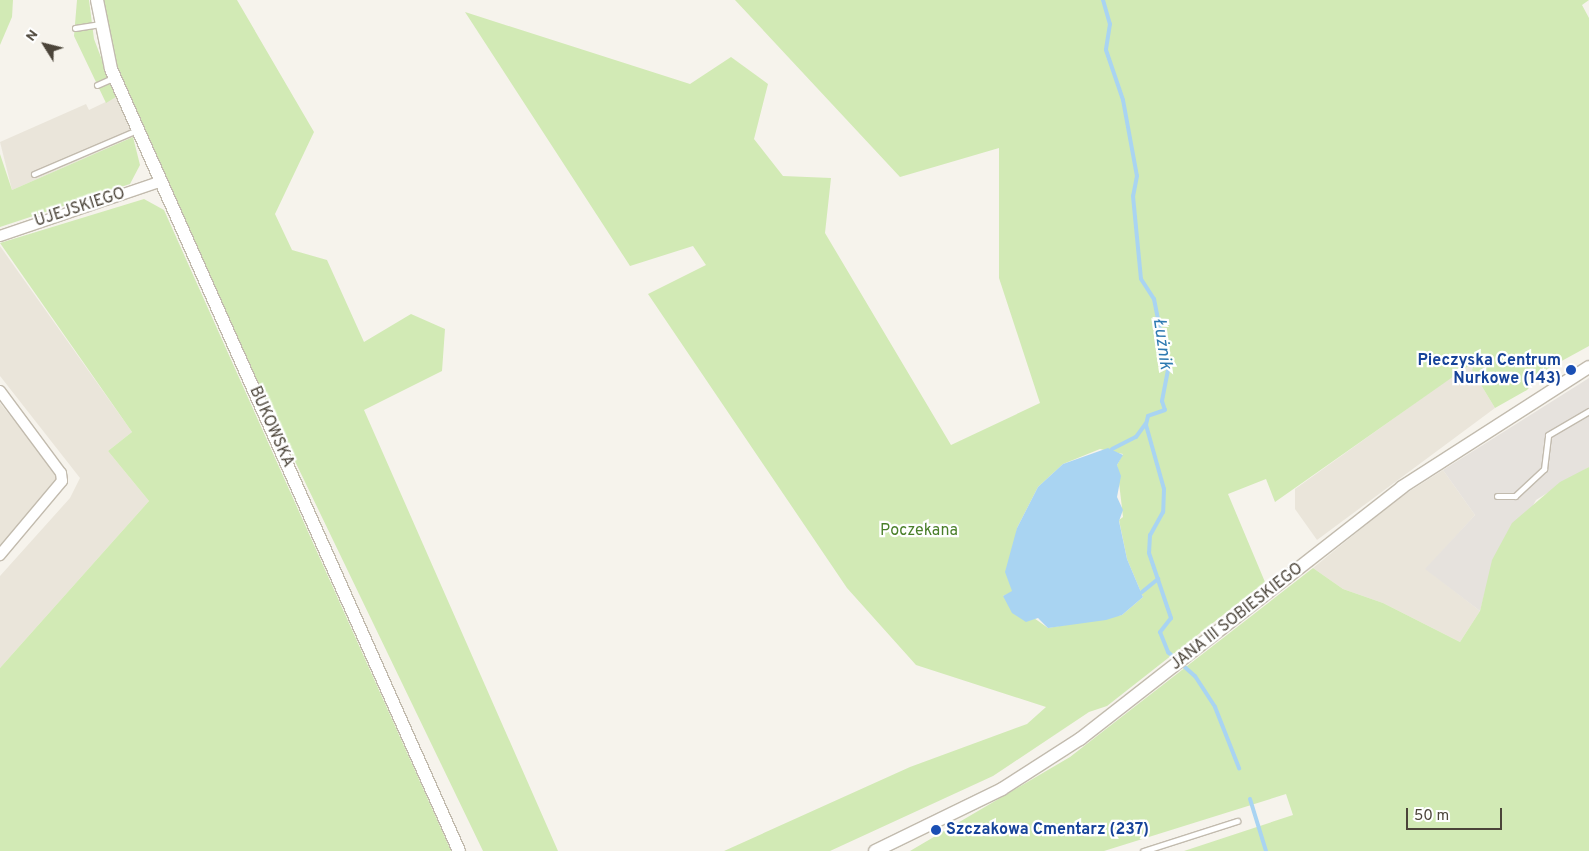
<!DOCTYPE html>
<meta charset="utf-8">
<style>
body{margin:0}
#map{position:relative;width:1589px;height:851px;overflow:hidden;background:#f6f3ec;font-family:Overpass,sans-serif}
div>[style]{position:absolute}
.residential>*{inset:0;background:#eae5da}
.industrial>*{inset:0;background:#e6e2dd}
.green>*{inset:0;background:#d2eab5}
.water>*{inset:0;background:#a9d4f2}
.stream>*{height:4px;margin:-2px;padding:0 2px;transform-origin:2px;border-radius:2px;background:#a9d4f2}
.roads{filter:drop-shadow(1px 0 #c2bbae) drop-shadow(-1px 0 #c2bbae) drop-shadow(0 1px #c2bbae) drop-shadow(0 -1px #c2bbae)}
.service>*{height:5px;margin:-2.5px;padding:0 2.5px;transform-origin:2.5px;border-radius:2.5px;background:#fff}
.minor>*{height:10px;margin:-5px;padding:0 5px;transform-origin:5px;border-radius:5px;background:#fff}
.tertiary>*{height:12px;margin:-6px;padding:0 6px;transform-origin:6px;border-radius:6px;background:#fff}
.dots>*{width:14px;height:14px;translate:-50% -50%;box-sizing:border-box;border:2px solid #fff;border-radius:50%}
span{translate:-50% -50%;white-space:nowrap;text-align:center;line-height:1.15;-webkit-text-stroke:4.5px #fff;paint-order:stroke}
.street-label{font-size:16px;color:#4b4439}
.transit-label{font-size:16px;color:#164399;font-weight:700}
.right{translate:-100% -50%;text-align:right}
.left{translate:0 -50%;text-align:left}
.park-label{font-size:16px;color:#4a7f2a}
.water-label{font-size:18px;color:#2e7ab2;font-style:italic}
.north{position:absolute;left:20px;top:20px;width:50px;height:50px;-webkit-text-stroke:4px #fff;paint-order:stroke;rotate:306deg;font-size:14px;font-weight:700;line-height:20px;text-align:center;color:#4b4439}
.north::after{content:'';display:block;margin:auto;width:18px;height:22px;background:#4b4439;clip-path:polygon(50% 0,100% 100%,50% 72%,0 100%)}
.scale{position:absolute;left:1406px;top:808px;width:96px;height:22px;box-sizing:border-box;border:2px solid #4b4439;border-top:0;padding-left:6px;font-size:15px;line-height:18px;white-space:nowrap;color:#4b4439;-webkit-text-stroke:4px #fff;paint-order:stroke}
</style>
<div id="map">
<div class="residential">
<i style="clip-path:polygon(116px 97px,133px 137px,12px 190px,0 142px,86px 104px,89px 110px)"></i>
<i style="clip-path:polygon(0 246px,132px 432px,108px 451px,149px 501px,0 668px,0 576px,70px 498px,80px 478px,0 376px)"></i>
<i style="clip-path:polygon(1474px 361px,1472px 370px,1495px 408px,1317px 540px,1295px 509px,1295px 489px)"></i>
<i style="clip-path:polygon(0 403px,58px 475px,58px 483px,0 549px)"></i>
<i style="clip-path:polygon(1443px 470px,1475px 515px,1426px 569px,1480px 611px,1460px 642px,1383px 603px,1343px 589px,1313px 568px,1399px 498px)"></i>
</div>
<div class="industrial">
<i style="clip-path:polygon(1589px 378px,1589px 467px,1536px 500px,1485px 592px,1480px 611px,1425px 569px,1475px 515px,1443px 470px)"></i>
</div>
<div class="green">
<i style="clip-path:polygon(0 0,13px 0,12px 17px,0 45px)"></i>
<i style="clip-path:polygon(77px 0,89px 0,94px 39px,116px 97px,106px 103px,74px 36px)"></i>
<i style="clip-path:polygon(103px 0,237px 0,314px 132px,275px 214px,292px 250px,327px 260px,364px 342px,411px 314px,445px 329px,442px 371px,364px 410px,558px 851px,483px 851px,251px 370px,116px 63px)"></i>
<i style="clip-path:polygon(evenodd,735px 0,1589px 0,1582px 5px,1589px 18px,1589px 346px,1547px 369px,1527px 390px,1495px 408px,1472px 370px,1474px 362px,1275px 502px,1266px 479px,1228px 494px,1265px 582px,1107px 706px,1089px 712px,993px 776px,830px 851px,724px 851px,910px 767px,1027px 724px,1046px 707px,916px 665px,847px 588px,648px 294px,706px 265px,693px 246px,630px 266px,465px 12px,690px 84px,731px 57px,768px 84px,754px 139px,783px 176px,831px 178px,825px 233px,951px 445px,1040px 403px,999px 278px,999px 148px,900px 177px,735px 0,1100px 449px,1123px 454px,1117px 465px,1123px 517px,1119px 520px,1127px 559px,1143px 597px,1122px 615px,1048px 628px,1003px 596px,1012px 592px,1017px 528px,1038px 487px,1063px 464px,1100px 449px)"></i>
<i style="clip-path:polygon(133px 137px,140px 165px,130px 184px,0 227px,0 154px,12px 190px)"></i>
<i style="clip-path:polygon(144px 199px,164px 210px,451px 851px,0 851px,0 668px,149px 501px,108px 451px,132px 432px,0 243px)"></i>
<i style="clip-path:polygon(1589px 467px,1589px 851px,1184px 851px,1293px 815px,1286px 794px,1104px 851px,910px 851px,1070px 757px,1313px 568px,1343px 589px,1383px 603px,1460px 642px,1480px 611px,1492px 560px,1512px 523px,1560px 482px)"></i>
</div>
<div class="water">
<i style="clip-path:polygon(1108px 448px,1123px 455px,1117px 465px,1121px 476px,1117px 497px,1123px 510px,1119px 521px,1127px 559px,1143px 597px,1122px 615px,1106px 620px,1048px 628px,1038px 618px,1026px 622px,1012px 613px,1003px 596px,1012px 591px,1005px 572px,1017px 528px,1038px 487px,1063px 464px)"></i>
</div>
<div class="stream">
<i style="left:1103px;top:0;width:25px;rotate:74deg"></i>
<i style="left:1110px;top:24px;width:26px;rotate:99deg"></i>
<i style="left:1106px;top:50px;width:53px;rotate:71.2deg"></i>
<i style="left:1123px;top:100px;width:77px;rotate:79.6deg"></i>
<i style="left:1137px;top:176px;width:20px;rotate:101deg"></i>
<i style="left:1133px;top:196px;width:83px;rotate:84.5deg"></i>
<i style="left:1141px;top:279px;width:24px;rotate:57deg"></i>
<i style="left:1154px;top:299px;width:72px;rotate:78.8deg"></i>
<i style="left:1168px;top:370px;width:32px;rotate:101deg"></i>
<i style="left:1162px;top:401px;width:9px;rotate:72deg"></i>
<i style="left:1165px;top:410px;width:18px;rotate:161deg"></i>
<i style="left:1148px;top:416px;width:9px;rotate:103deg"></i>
<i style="left:1146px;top:425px;width:66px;rotate:74.3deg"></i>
<i style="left:1164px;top:489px;width:23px;rotate:92deg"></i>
<i style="left:1163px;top:512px;width:26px;rotate:119deg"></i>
<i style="left:1150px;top:535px;width:18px;rotate:93deg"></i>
<i style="left:1149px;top:553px;width:69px;rotate:71.3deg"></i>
<i style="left:1171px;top:618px;width:18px;rotate:128deg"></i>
<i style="left:1160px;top:632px;width:22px;rotate:68deg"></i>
<i style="left:1168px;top:652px;width:36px;rotate:42deg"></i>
<i style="left:1195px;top:676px;width:37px;rotate:57deg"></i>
<i style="left:1215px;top:707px;width:66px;rotate:68.5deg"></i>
<i style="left:1112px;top:449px;width:27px;rotate:-27deg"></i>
<i style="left:1136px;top:437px;width:17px;rotate:-54deg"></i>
<i style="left:1142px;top:592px;width:21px;rotate:-39deg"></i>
<i style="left:1250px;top:799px;width:54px;rotate:72.9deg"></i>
</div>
<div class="roads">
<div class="service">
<i style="left:75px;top:28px;width:24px;rotate:-9deg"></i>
<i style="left:97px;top:85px;width:20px;rotate:-24deg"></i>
<i style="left:34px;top:174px;width:112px;rotate:-23.1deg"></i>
<i style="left:1497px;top:496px;width:18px"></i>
<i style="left:1515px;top:496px;width:40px;rotate:-43deg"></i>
<i style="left:1544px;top:469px;width:34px;rotate:-83deg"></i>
<i style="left:1548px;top:435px;width:48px;rotate:-30.3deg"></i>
<i style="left:1143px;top:851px;width:99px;rotate:-17.7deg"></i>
</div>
<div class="minor">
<i style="left:0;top:236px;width:171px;rotate:-18.8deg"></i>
<i style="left:0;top:391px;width:102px;rotate:53.4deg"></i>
<i style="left:61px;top:473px;width:8px;rotate:83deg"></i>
<i style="left:62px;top:481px;width:97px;rotate:130deg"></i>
</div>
<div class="tertiary">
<i style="left:97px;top:0;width:70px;rotate:78.5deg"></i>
<i style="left:111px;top:69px;width:856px;rotate:66.01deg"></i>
<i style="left:875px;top:851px;width:141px;rotate:-26deg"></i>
<i style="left:1002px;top:789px;width:93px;rotate:-32.7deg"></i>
<i style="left:1080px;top:739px;width:409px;rotate:-38deg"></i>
<i style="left:1402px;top:487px;width:222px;rotate:-32.7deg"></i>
</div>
</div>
<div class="dots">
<i style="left:1571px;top:370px;background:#1a4fb4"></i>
<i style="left:936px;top:830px;background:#1a4fb4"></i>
</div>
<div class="street-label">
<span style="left:80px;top:208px;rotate:-18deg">UJEJSKIEGO</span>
<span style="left:271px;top:427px;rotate:66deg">BUKOWSKA</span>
<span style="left:1237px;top:617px;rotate:-38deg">JANA III SOBIESKIEGO</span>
</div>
<div class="transit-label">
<span class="right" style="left:1561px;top:370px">Pieczyska Centrum<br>Nurkowe (143)</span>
<span class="left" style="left:946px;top:830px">Szczakowa Cmentarz (237)</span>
</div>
<div class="park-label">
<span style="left:919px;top:531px">Poczekana</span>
</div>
<div class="water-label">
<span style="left:1161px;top:344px;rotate:82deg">Łużnik</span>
</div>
<div class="north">N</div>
<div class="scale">50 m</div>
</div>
